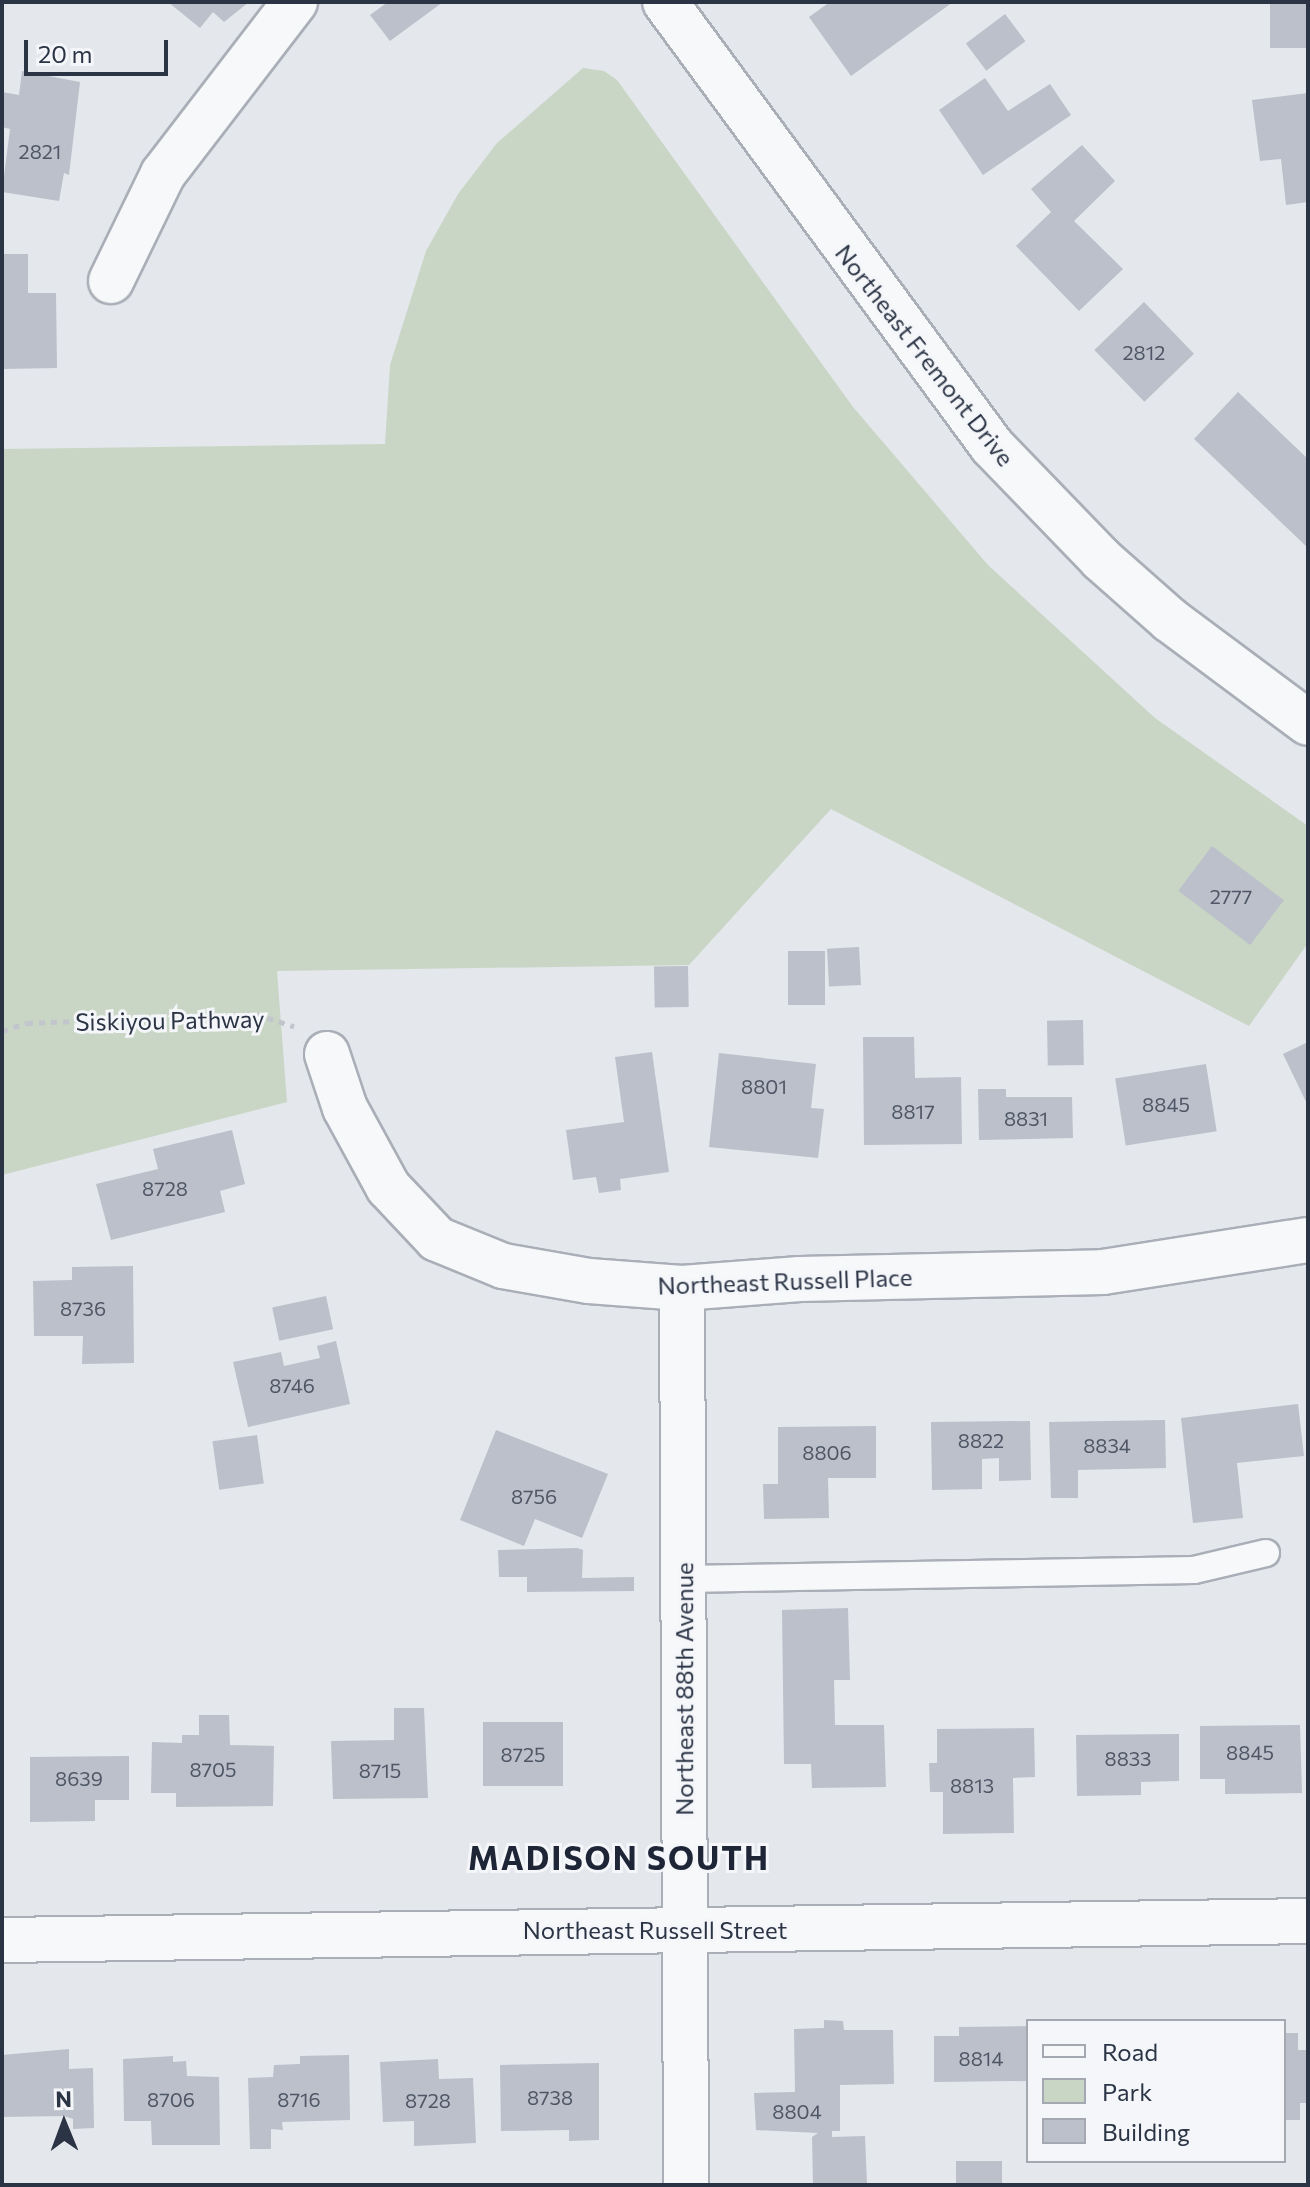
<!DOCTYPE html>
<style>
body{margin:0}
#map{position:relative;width:1310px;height:2187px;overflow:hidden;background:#e4e7ec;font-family:Commissioner,sans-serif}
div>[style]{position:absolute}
.green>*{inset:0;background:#c9d6c5}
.building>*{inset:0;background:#bbc0ca;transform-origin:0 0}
.path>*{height:5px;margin-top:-2.5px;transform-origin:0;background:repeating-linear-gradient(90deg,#c2c5cb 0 6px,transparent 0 12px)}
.roads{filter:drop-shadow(2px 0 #a9aeb7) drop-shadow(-2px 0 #a9aeb7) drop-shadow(0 2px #a9aeb7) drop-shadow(0 -2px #a9aeb7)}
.service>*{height:26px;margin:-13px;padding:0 13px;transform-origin:13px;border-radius:13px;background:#f7f8fa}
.minor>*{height:44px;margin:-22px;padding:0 22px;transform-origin:22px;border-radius:22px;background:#f7f8fa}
span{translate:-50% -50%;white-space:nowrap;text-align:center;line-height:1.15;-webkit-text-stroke:6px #f4f6f9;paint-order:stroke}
.number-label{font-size:20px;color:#4f5766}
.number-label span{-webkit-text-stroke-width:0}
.street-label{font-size:24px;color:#2b3445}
.district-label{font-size:32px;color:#1d2536;font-weight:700;letter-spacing:2px}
.frame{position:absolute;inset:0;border:4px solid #2b3445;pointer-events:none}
.legend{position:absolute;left:1026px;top:2019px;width:260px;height:144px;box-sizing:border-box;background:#f4f6f9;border:2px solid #a4a8b1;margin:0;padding:10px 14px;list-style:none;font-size:24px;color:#2b3445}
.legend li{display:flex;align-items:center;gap:16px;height:40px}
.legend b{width:40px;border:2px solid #a4a8b1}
.north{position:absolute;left:24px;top:2083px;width:80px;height:80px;-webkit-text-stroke:6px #f4f6f9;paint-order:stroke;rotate:359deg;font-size:22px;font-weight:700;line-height:32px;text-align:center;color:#2b3445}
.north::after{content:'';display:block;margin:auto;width:28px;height:36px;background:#2b3445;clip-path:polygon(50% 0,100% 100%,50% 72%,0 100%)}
.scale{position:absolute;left:24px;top:40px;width:144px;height:36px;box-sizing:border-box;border:4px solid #2b3445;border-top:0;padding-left:10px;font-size:24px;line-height:28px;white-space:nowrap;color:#2b3445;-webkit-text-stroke:6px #f4f6f9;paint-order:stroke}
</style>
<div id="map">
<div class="green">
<i style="clip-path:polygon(583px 68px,604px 71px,617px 80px,853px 407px,988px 565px,1155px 718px,1308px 826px,1308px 943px,1249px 1026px,831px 809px,689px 965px,277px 971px,287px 1102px,2px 1175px,2px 449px,385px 444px,390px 365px,426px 251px,458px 194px,497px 143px)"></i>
</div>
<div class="building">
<i style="clip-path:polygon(168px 2px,249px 2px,224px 22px,213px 12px,200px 28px)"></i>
<i style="clip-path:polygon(388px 2px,443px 2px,390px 41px,370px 15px)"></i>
<i style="clip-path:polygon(830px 2px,843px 4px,953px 2px,851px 76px,809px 17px)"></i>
<i style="left:1270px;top:2px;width:38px;height:46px"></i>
<i style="left:1005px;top:14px;width:34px;height:49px;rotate:53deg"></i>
<i style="clip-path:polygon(22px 71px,80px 82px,69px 175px,64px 173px,59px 201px,2px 192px,10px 129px,2px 127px,2px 92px,19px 95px)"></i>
<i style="clip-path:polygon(985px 78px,1008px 111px,1050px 84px,1071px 115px,983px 175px,939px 110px)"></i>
<i style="clip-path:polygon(1308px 93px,1308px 202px,1286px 205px,1281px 159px,1260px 161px,1252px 100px)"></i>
<i style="clip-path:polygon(1082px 145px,1115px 181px,1074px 221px,1123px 269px,1079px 311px,1016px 246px,1051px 212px,1031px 189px)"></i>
<i style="clip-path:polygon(2px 254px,28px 254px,28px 293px,56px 293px,57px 368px,2px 369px)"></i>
<i style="left:1144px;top:302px;width:72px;height:69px;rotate:46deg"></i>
<i style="clip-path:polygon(1238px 392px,1308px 459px,1308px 548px,1194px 439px)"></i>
<i style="left:1212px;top:846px;width:90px;height:56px;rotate:37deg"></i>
<i style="left:859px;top:947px;width:38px;height:32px;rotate:87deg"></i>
<i style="left:825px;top:951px;width:54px;height:37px;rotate:90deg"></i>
<i style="left:688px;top:966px;width:41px;height:34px;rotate:89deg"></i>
<i style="left:1083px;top:1020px;width:45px;height:36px;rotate:89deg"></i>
<i style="clip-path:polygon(863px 1037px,914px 1037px,915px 1078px,961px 1077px,962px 1144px,864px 1145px)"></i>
<i style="clip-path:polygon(1308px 1042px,1308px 1106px,1283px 1054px)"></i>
<i style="clip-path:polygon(652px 1052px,669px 1172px,620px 1179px,621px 1190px,599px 1193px,596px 1177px,573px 1180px,566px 1130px,624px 1122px,615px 1057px)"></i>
<i style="clip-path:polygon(719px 1053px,816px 1064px,811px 1108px,824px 1109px,818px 1158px,709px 1147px)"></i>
<i style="left:1206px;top:1064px;width:68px;height:92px;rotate:81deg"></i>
<i style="clip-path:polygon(978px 1089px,1006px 1089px,1006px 1097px,1072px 1097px,1073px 1138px,979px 1140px)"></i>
<i style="clip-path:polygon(232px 1130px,245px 1184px,220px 1191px,225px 1212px,111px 1240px,96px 1184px,158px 1169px,153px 1149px)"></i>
<i style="clip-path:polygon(133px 1266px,134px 1363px,82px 1364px,83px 1336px,34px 1336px,33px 1281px,72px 1280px,72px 1267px)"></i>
<i style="left:326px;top:1296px;width:34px;height:55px;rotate:78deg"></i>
<i style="clip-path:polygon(336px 1341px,350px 1404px,248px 1427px,233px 1362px,281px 1352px,284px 1366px,320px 1358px,317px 1346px)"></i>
<i style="clip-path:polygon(1298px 1404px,1304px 1456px,1237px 1463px,1243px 1518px,1193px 1523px,1181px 1418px)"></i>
<i style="clip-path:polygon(1165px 1420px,1166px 1468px,1078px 1470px,1078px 1498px,1051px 1498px,1049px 1422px)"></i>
<i style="clip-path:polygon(1030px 1421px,1031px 1480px,999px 1481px,999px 1458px,982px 1459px,982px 1489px,932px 1490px,931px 1422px)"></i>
<i style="clip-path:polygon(876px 1426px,876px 1478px,828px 1478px,829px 1518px,764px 1519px,763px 1484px,778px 1484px,778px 1427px)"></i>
<i style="clip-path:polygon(496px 1430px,608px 1474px,582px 1538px,535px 1519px,524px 1546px,460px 1520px)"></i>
<i style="left:257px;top:1435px;width:49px;height:45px;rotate:82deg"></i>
<i style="clip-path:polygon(577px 1548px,583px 1550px,582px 1578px,634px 1577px,634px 1591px,527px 1592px,527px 1577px,499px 1577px,498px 1550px)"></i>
<i style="clip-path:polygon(848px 1608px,850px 1680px,834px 1680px,835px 1725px,884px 1725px,886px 1787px,812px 1788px,811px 1764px,784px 1764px,782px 1610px)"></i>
<i style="clip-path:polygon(394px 1708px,424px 1708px,428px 1798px,333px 1799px,331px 1741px,394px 1740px)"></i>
<i style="clip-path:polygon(199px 1715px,229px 1715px,230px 1745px,274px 1746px,273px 1806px,176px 1807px,176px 1793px,151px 1793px,152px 1742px,182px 1743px,182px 1735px,199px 1735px)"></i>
<i style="left:563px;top:1722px;width:64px;height:80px;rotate:90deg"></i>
<i style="clip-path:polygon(1300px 1725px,1302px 1793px,1225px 1794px,1225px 1779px,1200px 1779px,1200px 1726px)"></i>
<i style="clip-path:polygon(1034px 1728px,1035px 1777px,1013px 1778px,1014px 1833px,943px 1834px,943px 1792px,930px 1792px,929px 1763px,937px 1763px,937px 1729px)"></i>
<i style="clip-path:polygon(1179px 1734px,1179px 1781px,1141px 1782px,1141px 1795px,1077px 1796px,1076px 1735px)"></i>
<i style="clip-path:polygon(129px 1756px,129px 1800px,95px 1800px,95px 1821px,30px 1822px,30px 1757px)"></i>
<i style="clip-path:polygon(824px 2020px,843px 2021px,844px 2030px,893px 2030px,894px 2084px,840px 2085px,840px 2131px,832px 2131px,832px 2137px,865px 2136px,867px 2184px,813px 2184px,812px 2137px,818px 2133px,756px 2130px,754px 2093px,795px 2092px,794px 2029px,824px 2028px)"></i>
<i style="clip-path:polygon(1028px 2026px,1028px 2081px,934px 2082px,934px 2036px,959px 2036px,959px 2027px)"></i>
<i style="clip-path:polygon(1284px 2033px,1298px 2033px,1298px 2050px,1308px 2050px,1308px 2103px,1300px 2103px,1300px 2120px,1284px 2120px)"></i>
<i style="clip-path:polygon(69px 2049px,69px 2069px,93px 2068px,94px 2128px,73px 2129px,73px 2119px,64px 2116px,2px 2117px,2px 2055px)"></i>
<i style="clip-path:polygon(349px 2055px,350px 2120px,282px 2122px,283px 2130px,271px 2129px,271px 2149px,250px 2149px,248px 2078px,273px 2077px,274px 2065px,300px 2064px,300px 2056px)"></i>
<i style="clip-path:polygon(173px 2056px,173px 2062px,186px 2061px,187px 2076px,219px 2077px,220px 2145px,152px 2145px,151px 2121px,124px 2121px,123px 2059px)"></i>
<i style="clip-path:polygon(438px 2059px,439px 2079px,473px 2078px,476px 2143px,414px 2146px,414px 2121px,383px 2122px,380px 2062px)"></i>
<i style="clip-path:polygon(599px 2063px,599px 2140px,569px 2141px,569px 2130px,501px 2131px,500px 2065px)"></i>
<i style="left:1002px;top:2161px;width:24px;height:46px;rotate:90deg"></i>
</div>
<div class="path">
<i style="left:2px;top:1031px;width:26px;rotate:-18deg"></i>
<i style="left:27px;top:1023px;width:229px;rotate:-2.3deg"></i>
<i style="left:256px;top:1014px;width:40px;rotate:18deg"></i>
</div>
<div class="roads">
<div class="service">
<i style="left:684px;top:1579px;width:510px;rotate:-1.01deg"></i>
<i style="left:1194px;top:1570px;width:74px;rotate:-13.3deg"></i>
</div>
<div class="minor">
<i style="left:665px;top:2px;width:551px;rotate:53.63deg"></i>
<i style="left:992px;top:446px;width:157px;rotate:46deg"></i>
<i style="left:1101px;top:559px;width:92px;rotate:41.5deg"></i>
<i style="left:1170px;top:620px;width:172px;rotate:36.7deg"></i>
<i style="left:111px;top:281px;width:119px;rotate:-64.1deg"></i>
<i style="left:163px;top:174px;width:217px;rotate:-52.5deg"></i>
<i style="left:327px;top:1054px;width:57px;rotate:71.6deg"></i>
<i style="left:345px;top:1108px;width:90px;rotate:61.4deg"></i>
<i style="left:388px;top:1187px;width:71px;rotate:46.7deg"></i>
<i style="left:437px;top:1239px;width:71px;rotate:22.2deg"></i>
<i style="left:503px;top:1266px;width:87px;rotate:9.9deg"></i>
<i style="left:589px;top:1281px;width:93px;rotate:4.3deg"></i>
<i style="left:682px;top:1288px;width:118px;rotate:-4.4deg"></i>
<i style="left:800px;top:1279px;width:303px;rotate:-1.3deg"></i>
<i style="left:1103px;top:1272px;width:207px;rotate:-8.9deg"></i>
<i style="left:682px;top:1288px;width:897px;rotate:89.74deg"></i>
<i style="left:2px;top:1940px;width:1306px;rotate:-0.83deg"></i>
</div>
</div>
<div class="number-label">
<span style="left:40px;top:151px">2821</span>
<span style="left:1144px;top:352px">2812</span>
<span style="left:1231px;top:896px">2777</span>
<span style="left:764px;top:1086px">8801</span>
<span style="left:1166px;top:1104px">8845</span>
<span style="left:913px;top:1111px">8817</span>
<span style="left:1026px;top:1118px">8831</span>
<span style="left:165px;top:1188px">8728</span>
<span style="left:83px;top:1308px">8736</span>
<span style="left:292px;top:1385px">8746</span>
<span style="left:981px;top:1440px">8822</span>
<span style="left:1107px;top:1445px">8834</span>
<span style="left:827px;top:1452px">8806</span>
<span style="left:534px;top:1496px">8756</span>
<span style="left:1250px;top:1752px">8845</span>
<span style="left:523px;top:1754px">8725</span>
<span style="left:1128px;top:1758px">8833</span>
<span style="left:213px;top:1769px">8705</span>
<span style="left:380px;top:1770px">8715</span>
<span style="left:79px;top:1778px">8639</span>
<span style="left:972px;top:1785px">8813</span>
<span style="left:981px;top:2058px">8814</span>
<span style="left:550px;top:2097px">8738</span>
<span style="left:171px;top:2099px">8706</span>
<span style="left:299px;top:2099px">8716</span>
<span style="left:428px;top:2100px">8728</span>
<span style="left:797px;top:2111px">8804</span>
</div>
<div class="street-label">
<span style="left:925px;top:355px;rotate:52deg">Northeast Fremont Drive</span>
<span style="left:170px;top:1020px;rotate:-1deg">Siskiyou Pathway</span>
<span style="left:785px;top:1281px;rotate:-2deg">Northeast Russell Place</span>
<span style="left:684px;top:1689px;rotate:-90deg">Northeast 88th Avenue</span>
<span style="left:655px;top:1930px">Northeast Russell Street</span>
</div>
<div class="district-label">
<span style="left:619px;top:1857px">MADISON SOUTH</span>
</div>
<div class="frame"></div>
<ul class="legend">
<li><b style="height:10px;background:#f7f8fa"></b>Road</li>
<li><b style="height:22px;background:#c9d6c5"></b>Park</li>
<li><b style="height:22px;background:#bbc0ca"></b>Building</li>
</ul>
<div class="north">N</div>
<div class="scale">20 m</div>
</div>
